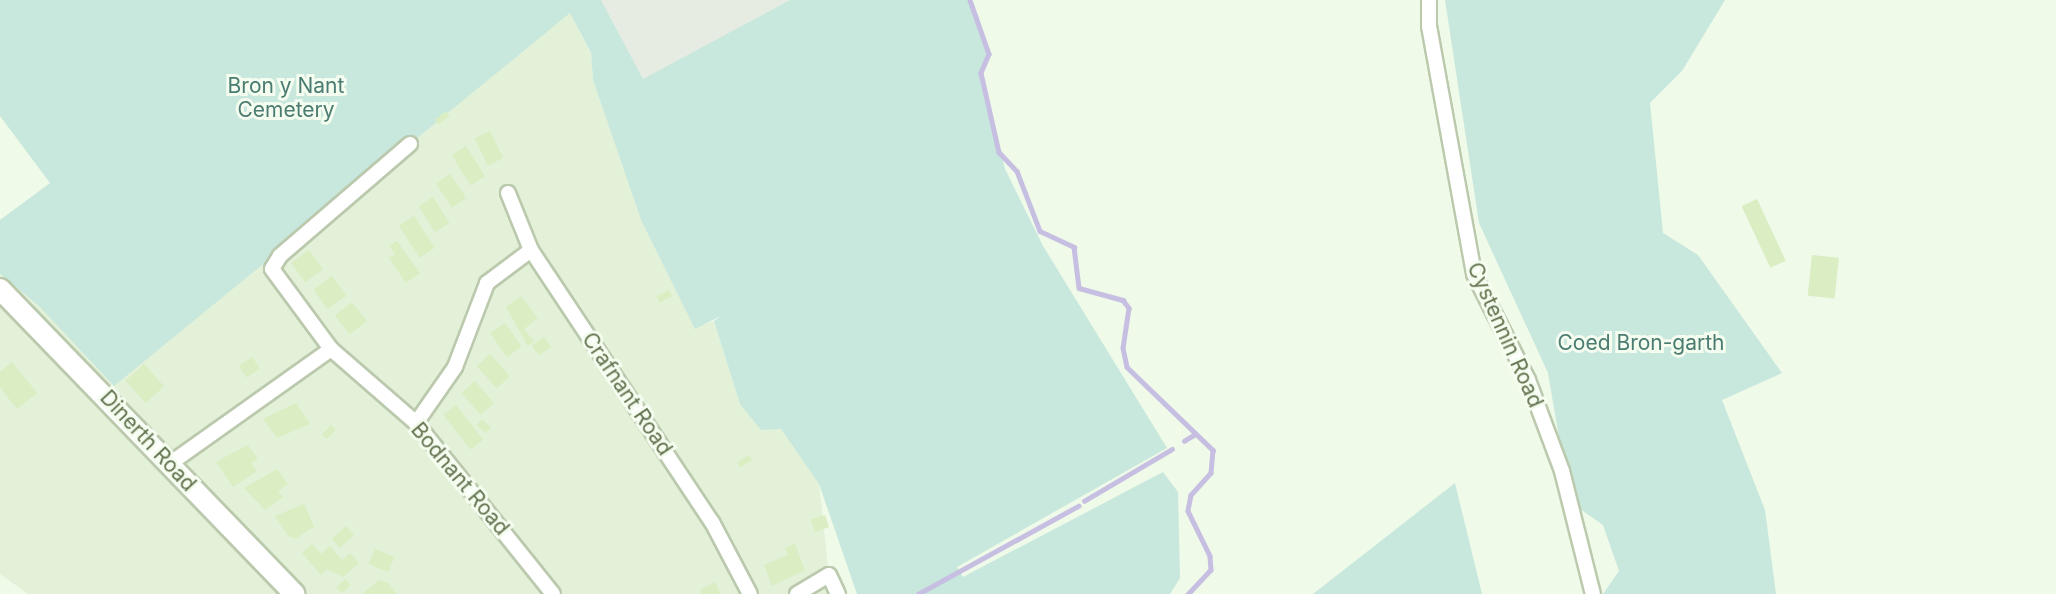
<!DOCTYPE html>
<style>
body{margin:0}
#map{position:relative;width:2056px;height:594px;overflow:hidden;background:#effae9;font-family:Inter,sans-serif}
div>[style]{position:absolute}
.residential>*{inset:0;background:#e2f1d8}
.industrial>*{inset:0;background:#e6ece2}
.green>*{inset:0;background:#c8e7dd}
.stream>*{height:4.5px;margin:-2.25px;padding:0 2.25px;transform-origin:2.25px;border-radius:2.25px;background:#c7bfe2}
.building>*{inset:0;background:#daedc3;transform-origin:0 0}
.roads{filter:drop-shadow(2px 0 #bbc9ad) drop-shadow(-2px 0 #bbc9ad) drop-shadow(0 2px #bbc9ad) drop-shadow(0 -2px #bbc9ad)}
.street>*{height:14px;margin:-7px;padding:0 7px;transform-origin:7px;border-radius:7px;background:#fff}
.secondary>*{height:20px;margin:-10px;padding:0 10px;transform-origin:10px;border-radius:10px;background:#fff}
span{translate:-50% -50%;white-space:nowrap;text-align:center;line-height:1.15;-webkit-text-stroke:6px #f4fdef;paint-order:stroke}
.park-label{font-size:21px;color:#4b7c71}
.street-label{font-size:21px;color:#63734f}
</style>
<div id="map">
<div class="residential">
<i style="clip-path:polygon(570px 13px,591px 54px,593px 80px,641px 220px,695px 328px,714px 321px,740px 404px,781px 429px,819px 484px,829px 575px,838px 594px,28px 594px,0 574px,0 274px,40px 307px,447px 106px)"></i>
</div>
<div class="industrial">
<i style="clip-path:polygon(601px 0,790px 0,643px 80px)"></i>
</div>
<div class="green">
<i style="clip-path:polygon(0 0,601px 0,643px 79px,790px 0,970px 0,989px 54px,981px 73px,1005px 169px,1043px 246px,1167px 448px,957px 567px,963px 577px,1163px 472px,1178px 492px,1180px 578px,1170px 594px,857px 594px,819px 484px,781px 429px,761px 430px,740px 404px,714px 321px,721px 316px,695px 329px,641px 220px,593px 80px,591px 53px,570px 13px,114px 386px,40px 307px,0 274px,0 220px,50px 183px,0 116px)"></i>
<i style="clip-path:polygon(1445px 0,1725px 0,1682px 71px,1650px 103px,1663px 233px,1698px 255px,1782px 373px,1722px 400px,1765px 510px,1776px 594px,1603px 594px,1619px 571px,1603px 525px,1570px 502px,1548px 373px,1479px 223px)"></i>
<i style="clip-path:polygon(1455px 483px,1482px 594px,1313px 594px)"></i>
</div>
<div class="stream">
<i style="left:970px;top:0;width:57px;rotate:70.6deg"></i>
<i style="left:989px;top:54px;width:21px;rotate:113deg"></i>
<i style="left:981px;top:73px;width:81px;rotate:77.2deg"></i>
<i style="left:999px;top:152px;width:26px;rotate:47deg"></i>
<i style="left:1017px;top:171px;width:64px;rotate:69deg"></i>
<i style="left:1040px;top:231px;width:38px;rotate:25deg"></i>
<i style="left:1074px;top:247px;width:41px;rotate:83deg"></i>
<i style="left:1079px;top:288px;width:46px;rotate:15.3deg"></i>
<i style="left:1123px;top:300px;width:10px;rotate:53deg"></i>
<i style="left:1129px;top:308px;width:40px;rotate:98.5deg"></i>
<i style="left:1123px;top:348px;width:19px;rotate:78deg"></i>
<i style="left:1127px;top:367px;width:120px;rotate:44deg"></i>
<i style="left:1213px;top:450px;width:23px;rotate:95deg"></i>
<i style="left:1211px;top:473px;width:30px;rotate:132deg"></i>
<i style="left:1191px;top:495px;width:16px;rotate:101deg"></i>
<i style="left:1188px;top:511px;width:50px;rotate:63.9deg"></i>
<i style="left:1210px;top:556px;width:14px;rotate:86deg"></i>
<i style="left:1211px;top:570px;width:33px;rotate:133deg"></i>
<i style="left:1184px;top:441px;width:13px;rotate:-32deg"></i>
<i style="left:1084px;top:501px;width:102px;rotate:-30.6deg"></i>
<i style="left:918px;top:594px;width:183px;rotate:-28.8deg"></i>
</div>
<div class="building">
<i style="left:446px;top:111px;width:6px;height:14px;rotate:51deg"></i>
<i style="left:490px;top:131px;width:30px;height:17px;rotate:64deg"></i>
<i style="left:466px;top:146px;width:36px;height:17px;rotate:58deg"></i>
<i style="left:450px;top:174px;width:29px;height:17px;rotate:56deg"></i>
<i style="left:433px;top:197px;width:31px;height:17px;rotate:58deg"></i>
<i style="left:1757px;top:199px;width:68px;height:17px;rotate:65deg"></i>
<i style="left:414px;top:216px;width:38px;height:18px;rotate:57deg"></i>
<i style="clip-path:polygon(397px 241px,420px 273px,406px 283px,389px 258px,395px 254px,389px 246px)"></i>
<i style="left:309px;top:250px;width:24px;height:22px;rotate:54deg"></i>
<i style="left:1812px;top:255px;width:27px;height:41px;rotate:6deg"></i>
<i style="left:332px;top:276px;width:24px;height:23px;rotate:54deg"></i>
<i style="left:669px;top:290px;width:7px;height:14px;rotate:63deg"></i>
<i style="clip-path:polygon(521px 296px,538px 318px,524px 329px,534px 341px,528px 346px,506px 307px)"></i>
<i style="left:352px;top:302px;width:24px;height:22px;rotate:52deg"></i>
<i style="left:505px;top:323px;width:29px;height:18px;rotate:55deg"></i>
<i style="left:544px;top:337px;width:12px;height:15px;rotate:55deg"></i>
<i style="left:490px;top:354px;width:30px;height:18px;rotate:48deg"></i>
<i style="left:252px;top:357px;width:14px;height:16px;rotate:56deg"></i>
<i style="clip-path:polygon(12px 362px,37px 393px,17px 409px,0 387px,0 372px)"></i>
<i style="left:144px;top:364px;width:30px;height:25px;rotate:48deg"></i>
<i style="left:475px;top:381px;width:29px;height:18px;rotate:49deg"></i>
<i style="clip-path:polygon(296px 403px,310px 424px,277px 438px,263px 419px)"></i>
<i style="left:456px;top:405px;width:44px;height:16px;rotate:52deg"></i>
<i style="left:482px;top:419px;width:12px;height:8px;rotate:42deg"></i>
<i style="left:331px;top:425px;width:7px;height:13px;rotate:45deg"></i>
<i style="clip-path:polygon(248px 445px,258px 459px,251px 463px,257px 471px,233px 487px,216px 462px)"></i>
<i style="left:749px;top:455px;width:6px;height:14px;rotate:59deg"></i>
<i style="clip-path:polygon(277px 469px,288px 484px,278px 491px,283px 497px,265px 510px,244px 488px)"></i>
<i style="clip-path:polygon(304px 504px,314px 527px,295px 539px,288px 536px,275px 516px)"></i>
<i style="left:825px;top:515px;width:13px;height:15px;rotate:72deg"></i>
<i style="left:346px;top:526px;width:12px;height:19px;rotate:48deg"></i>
<i style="clip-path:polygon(312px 544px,321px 554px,330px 546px,342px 560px,350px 553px,359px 563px,343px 577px,327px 569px,321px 575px,302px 553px)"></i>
<i style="clip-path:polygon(795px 544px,805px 570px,772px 586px,764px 565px,788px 555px,785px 548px)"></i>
<i style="left:375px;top:549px;width:21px;height:16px;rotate:23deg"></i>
<i style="left:345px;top:579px;width:8px;height:12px;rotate:45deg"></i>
<i style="clip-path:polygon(379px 580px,388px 583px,397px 594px,362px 594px)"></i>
<i style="clip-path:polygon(715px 582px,721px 594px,702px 594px,700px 590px)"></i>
</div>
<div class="roads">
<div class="street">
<i style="left:1429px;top:0;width:26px;rotate:90deg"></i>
<i style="left:1429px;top:26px;width:252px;rotate:79.7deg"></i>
<i style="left:1474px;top:274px;width:119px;rotate:63deg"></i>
<i style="left:1528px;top:380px;width:97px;rotate:69.5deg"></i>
<i style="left:1562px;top:471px;width:127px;rotate:75.9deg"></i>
<i style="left:410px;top:144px;width:172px;rotate:139.3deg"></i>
<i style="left:280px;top:256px;width:15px;rotate:122deg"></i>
<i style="left:272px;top:269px;width:99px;rotate:53.6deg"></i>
<i style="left:331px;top:349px;width:113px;rotate:41deg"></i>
<i style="left:416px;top:423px;width:219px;rotate:51.3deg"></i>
<i style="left:508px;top:193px;width:61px;rotate:68deg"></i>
<i style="left:531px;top:250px;width:327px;rotate:56.4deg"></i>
<i style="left:712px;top:522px;width:81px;rotate:62.2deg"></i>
<i style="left:416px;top:423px;width:68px;rotate:-55.1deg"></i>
<i style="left:455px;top:367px;width:90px;rotate:-69.1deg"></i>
<i style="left:487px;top:283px;width:55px;rotate:-36.9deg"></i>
<i style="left:168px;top:465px;width:200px;rotate:-35.4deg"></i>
<i style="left:797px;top:594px;width:37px;rotate:-31deg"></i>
<i style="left:829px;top:575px;width:21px;rotate:65deg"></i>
</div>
<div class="secondary">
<i style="left:0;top:289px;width:424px;rotate:46deg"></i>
</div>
</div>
<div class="park-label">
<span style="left:286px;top:98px">Bron y Nant<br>Cemetery</span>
<span style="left:1641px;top:343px">Coed Bron-garth</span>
</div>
<div class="street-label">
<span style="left:1505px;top:335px;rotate:66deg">Cystennin Road</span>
<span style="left:627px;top:394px;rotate:56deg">Crafnant Road</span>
<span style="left:148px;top:441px;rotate:47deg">Dinerth Road</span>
<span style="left:460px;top:479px;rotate:50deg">Bodnant Road</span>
</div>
</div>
